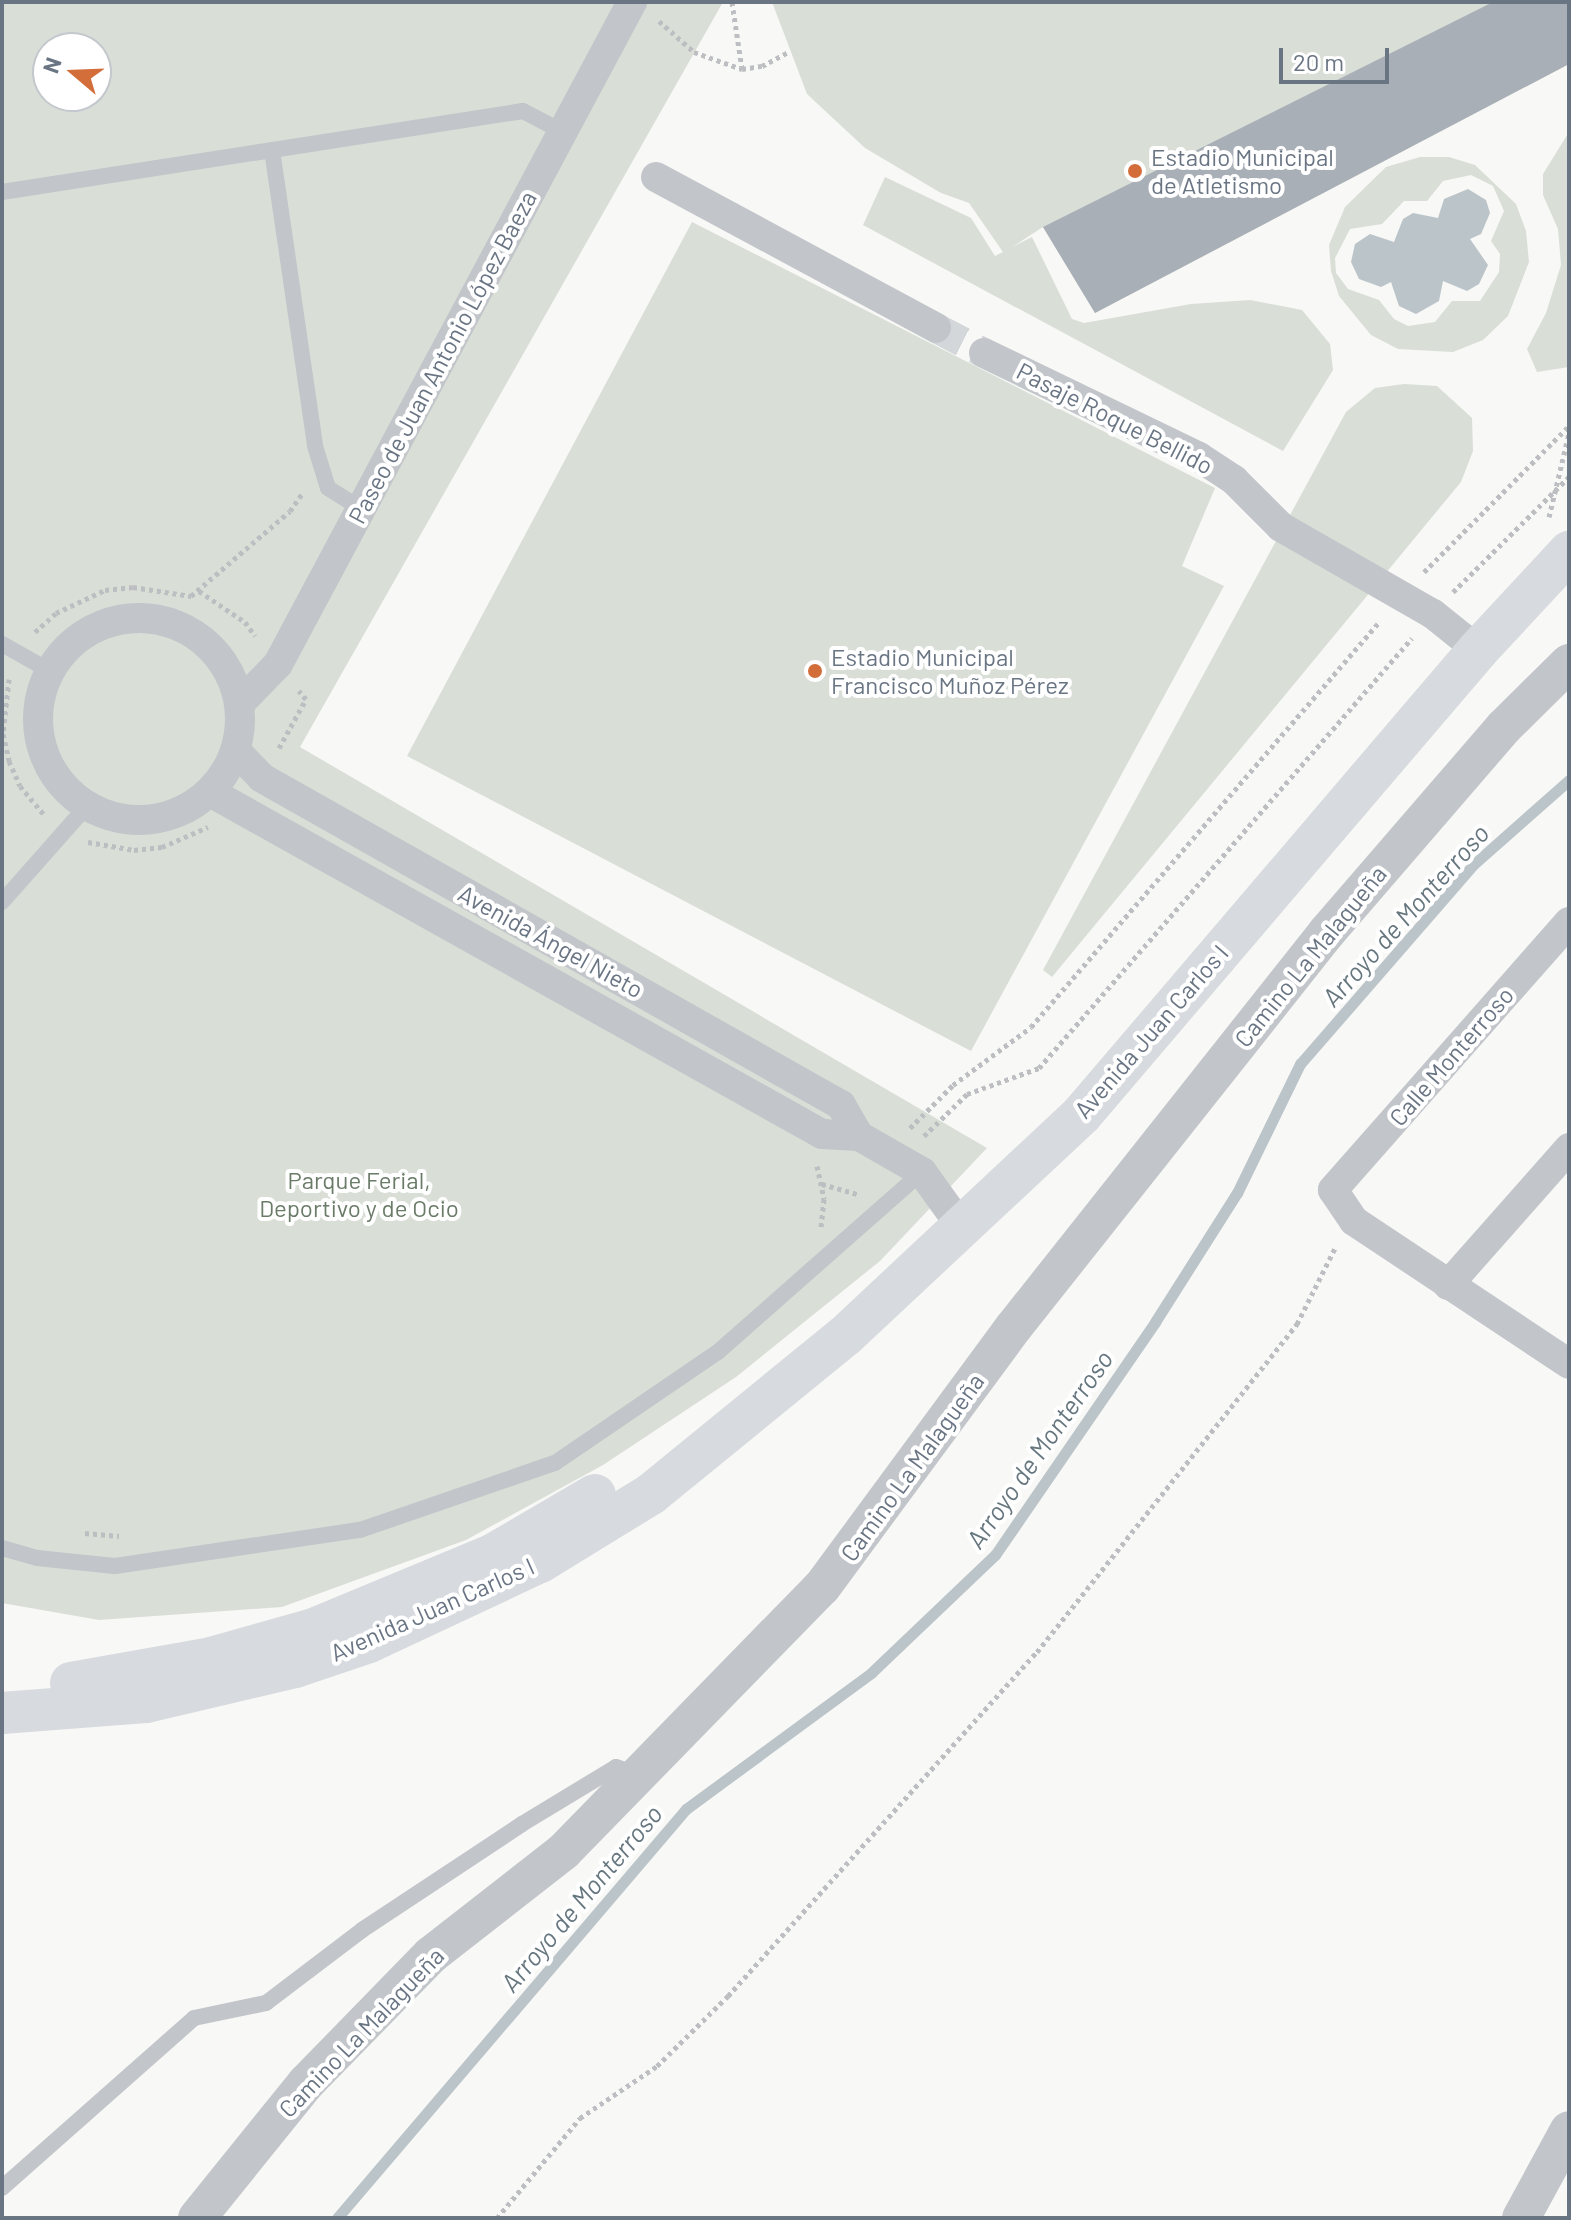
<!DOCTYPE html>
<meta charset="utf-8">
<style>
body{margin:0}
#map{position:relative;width:1571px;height:2220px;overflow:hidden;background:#f8f8f6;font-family:Barlow,sans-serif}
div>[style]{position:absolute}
.green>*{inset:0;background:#d9ded7}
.water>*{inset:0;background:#bbc4c9}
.stream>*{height:11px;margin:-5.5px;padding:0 5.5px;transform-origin:5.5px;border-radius:5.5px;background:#bbc4c9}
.building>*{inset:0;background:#a9afb6}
.minor-tunnel>*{height:30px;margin-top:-15px;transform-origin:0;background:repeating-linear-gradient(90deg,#d4d7da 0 30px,transparent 0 45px)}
.path>*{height:5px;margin-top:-2.5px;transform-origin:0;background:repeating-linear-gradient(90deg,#bcbec1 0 4px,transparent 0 8px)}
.service>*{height:16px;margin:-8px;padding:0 8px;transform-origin:8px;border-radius:8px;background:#c2c5c9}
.minor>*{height:30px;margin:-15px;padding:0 15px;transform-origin:15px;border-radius:15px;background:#c2c5c9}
.minor>.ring{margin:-15px;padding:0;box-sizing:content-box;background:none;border:30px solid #c2c5c9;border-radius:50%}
.tertiary>*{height:38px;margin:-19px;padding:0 19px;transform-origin:19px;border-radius:19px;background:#c2c5c9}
.secondary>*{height:42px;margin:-21px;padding:0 21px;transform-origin:21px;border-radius:21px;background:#d7dade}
.dots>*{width:22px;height:22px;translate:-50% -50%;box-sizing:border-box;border:4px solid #fff;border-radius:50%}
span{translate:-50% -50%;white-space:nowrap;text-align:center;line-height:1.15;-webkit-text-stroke:8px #fff;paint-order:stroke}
.poi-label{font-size:24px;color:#6a7584}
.left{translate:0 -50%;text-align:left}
.street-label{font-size:24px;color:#6a7584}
.park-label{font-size:24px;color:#6a7b68}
.water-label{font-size:26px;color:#66767f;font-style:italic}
.frame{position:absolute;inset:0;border:4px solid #6a7584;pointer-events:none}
.north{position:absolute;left:32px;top:32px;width:80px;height:80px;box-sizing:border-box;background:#fff;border:2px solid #c3c8ce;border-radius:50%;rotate:289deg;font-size:22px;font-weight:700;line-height:32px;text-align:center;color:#6a7584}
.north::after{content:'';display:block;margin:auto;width:28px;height:36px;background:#d36e3a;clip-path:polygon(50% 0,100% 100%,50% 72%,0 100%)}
.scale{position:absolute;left:1279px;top:48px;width:110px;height:36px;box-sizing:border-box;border:4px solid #6a7584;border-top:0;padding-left:10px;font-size:24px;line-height:28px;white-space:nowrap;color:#6a7584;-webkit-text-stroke:6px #fff;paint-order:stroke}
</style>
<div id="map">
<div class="green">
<i style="clip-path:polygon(evenodd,2px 2px,723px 2px,300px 747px,987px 1148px,880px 1261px,736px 1377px,603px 1465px,466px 1540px,282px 1607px,99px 1620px,2px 1603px,2px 2px,48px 48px,96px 48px,96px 96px,48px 96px,48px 48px)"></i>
<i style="clip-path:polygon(772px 2px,1569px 2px,1569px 64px,1095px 313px,1043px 227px,1012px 247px,1032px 237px,1072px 319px,1084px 323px,1191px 304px,1250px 300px,1302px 310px,1330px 344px,1333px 370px,1283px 451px,863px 225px,885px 177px,971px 218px,995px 256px,1003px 252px,969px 203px,941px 193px,865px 148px,807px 94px)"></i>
<i style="clip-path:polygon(1569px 132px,1569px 367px,1537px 372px,1527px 349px,1546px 313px,1561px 265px,1558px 229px,1543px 195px,1543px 174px)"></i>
<i style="clip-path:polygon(evenodd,1420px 157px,1449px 157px,1475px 165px,1516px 204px,1526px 231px,1529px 262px,1508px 316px,1483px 340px,1453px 352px,1398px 349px,1371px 335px,1339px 296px,1331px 271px,1329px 245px,1345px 207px,1386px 167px,1420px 157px,1471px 175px,1493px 186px,1504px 211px,1491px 241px,1500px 254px,1499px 272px,1480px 301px,1452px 301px,1435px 322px,1408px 326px,1394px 319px,1379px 300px,1348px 289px,1336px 273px,1335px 258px,1350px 229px,1382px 224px,1404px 201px,1427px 201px,1443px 181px,1471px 175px)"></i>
<i style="clip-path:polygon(692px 222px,1215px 488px,1182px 566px,1224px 586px,971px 1051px,407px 756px)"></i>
<i style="clip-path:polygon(1404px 384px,1437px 386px,1472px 418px,1473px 451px,1461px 482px,1052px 977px,1043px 970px,1346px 412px,1375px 388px)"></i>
</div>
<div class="water">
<i style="clip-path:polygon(1468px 189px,1486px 200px,1490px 213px,1481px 234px,1470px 239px,1488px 265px,1479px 284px,1467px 291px,1443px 281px,1439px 301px,1416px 314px,1399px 306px,1391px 282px,1381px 287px,1359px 279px,1351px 262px,1355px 244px,1370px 234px,1394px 242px,1403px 219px,1413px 213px,1438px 218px,1444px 199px)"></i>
</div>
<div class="stream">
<i style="left:337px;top:2218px;width:538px;rotate:-49.53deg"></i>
<i style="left:686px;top:1809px;width:230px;rotate:-36.3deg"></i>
<i style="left:871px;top:1673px;width:171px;rotate:-43.6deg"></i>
<i style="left:995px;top:1555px;width:283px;rotate:-55.5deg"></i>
<i style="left:1155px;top:1322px;width:153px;rotate:-57.6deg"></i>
<i style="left:1237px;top:1193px;width:144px;rotate:-64deg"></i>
<i style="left:1300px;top:1064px;width:265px;rotate:-49deg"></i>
<i style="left:1474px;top:864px;width:127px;rotate:-41.5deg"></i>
</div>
<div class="building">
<i style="clip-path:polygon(1493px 2px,1569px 2px,1569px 64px,1095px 313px,1043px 227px)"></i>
</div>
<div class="minor-tunnel">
<i style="left:936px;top:328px;width:54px;rotate:27.5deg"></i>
</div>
<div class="path">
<i style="left:732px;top:2px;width:68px;rotate:81.5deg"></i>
<i style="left:659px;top:21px;width:47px;rotate:41.5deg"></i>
<i style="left:694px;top:52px;width:51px;rotate:19.5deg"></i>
<i style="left:742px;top:69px;width:20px;rotate:-9deg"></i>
<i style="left:762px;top:66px;width:30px;rotate:-28deg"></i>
<i style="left:1549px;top:517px;width:86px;rotate:-76.6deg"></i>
<i style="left:1424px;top:572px;width:206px;rotate:-45.2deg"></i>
<i style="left:199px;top:591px;width:55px;rotate:34deg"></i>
<i style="left:245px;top:622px;width:17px;rotate:54deg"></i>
<i style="left:1453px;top:592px;width:163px;rotate:-44.8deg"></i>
<i style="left:35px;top:632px;width:28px;rotate:-42deg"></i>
<i style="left:56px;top:613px;width:54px;rotate:-25.1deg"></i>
<i style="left:105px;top:590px;width:28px;rotate:-6deg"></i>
<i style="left:133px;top:587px;width:59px;rotate:8.8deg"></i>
<i style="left:191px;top:596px;width:130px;rotate:-40.6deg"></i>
<i style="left:290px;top:511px;width:21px;rotate:-55deg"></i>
<i style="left:9px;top:679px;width:55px;rotate:96.2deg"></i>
<i style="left:3px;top:734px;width:28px;rotate:77deg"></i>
<i style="left:9px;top:761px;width:27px;rotate:66deg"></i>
<i style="left:20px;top:786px;width:39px;rotate:50deg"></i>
<i style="left:279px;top:748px;width:56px;rotate:-61.1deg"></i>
<i style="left:306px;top:699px;width:11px;rotate:-131deg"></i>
<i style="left:88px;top:842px;width:47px;rotate:9.9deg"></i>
<i style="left:134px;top:850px;width:28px;rotate:-6deg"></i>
<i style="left:162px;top:847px;width:50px;rotate:-23.5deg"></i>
<i style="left:910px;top:1128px;width:61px;rotate:-45deg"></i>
<i style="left:953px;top:1085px;width:97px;rotate:-36.6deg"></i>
<i style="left:1031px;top:1027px;width:535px;rotate:-49.32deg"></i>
<i style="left:924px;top:1136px;width:60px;rotate:-44.3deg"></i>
<i style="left:967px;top:1094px;width:77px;rotate:-19.9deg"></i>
<i style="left:1039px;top:1068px;width:569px;rotate:-49.06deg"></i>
<i style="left:817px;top:1166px;width:34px;rotate:78deg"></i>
<i style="left:824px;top:1199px;width:28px;rotate:96deg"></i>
<i style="left:822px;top:1184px;width:37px;rotate:16deg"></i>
<i style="left:85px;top:1533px;width:34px;rotate:5deg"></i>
<i style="left:497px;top:2218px;width:130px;rotate:-50.3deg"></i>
<i style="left:580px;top:2118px;width:93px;rotate:-34deg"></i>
<i style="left:657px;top:2066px;width:100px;rotate:-44.6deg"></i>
<i style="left:728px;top:1996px;width:462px;rotate:-48.1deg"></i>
<i style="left:1037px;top:1652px;width:419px;rotate:-51.6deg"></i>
<i style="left:1297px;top:1324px;width:87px;rotate:-63.4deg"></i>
</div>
<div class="service">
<i style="left:272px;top:150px;width:299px;rotate:81.7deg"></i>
<i style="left:315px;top:446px;width:44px;rotate:72.8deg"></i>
<i style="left:328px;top:488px;width:39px;rotate:32deg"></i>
<i style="left:2px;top:192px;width:527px;rotate:-8.84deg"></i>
<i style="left:523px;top:111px;width:45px;rotate:27.7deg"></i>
<i style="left:2px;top:644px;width:55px;rotate:29.4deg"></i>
<i style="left:2px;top:902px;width:128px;rotate:-48.5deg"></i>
<i style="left:2px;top:1548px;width:36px;rotate:16deg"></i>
<i style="left:37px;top:1558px;width:78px;rotate:5.9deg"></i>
<i style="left:115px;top:1566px;width:248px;rotate:-8.4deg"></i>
<i style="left:360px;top:1530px;width:206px;rotate:-19deg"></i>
<i style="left:555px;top:1463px;width:199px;rotate:-34.3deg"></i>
<i style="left:719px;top:1351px;width:271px;rotate:-41.4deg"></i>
<i style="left:2px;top:2188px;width:256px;rotate:-41.5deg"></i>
<i style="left:194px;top:2018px;width:74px;rotate:-11.8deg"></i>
<i style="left:266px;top:2003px;width:121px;rotate:-37.2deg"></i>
<i style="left:362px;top:1930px;width:192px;rotate:-33.5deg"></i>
<i style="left:522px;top:1824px;width:110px;rotate:-31.2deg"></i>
<i style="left:616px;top:1767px;width:22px;rotate:18deg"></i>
</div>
<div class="minor">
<i style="left:656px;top:177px;width:318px;rotate:28.3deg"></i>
<i style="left:984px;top:353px;width:239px;rotate:25.8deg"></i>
<i style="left:1199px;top:457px;width:42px;rotate:33.3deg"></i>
<i style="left:1234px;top:480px;width:66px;rotate:45deg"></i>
<i style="left:1281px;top:527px;width:175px;rotate:29.8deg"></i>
<i style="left:1433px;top:614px;width:58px;rotate:38.7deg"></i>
<i class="ring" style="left:38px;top:618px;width:172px;height:172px"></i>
<i style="left:240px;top:703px;width:54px;rotate:-45.7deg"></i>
<i style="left:278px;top:664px;width:751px;rotate:-61.86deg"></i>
<i style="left:236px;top:751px;width:37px;rotate:46deg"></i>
<i style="left:262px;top:778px;width:665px;rotate:29.46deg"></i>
<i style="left:841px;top:1105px;width:36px;rotate:60deg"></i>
<i style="left:210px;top:792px;width:701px;rotate:29.2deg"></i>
<i style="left:822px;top:1134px;width:37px;rotate:3deg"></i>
<i style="left:859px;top:1136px;width:73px;rotate:29.7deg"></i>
<i style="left:922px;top:1172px;width:70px;rotate:54.3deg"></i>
<i style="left:1569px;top:922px;width:357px;rotate:131.4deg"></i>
<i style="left:1333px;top:1190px;width:37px;rotate:56deg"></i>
<i style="left:1354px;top:1221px;width:258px;rotate:33.6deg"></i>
<i style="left:1448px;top:1285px;width:183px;rotate:-48.5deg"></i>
</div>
<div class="tertiary">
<i style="left:197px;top:2218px;width:174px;rotate:-51.1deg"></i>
<i style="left:306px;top:2083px;width:179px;rotate:-45.7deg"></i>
<i style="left:431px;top:1955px;width:169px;rotate:-38deg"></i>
<i style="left:564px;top:1851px;width:369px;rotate:-45.7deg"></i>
<i style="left:822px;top:1587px;width:322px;rotate:-53.6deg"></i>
<i style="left:1013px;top:1328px;width:505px;rotate:-51.59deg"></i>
<i style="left:1327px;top:932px;width:271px;rotate:-49.2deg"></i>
<i style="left:1504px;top:727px;width:91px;rotate:-44.6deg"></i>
<i style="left:1521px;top:2218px;width:100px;rotate:-61.4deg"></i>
</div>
<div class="secondary">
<i style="left:71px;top:1683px;width:142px;rotate:-10.1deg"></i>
<i style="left:211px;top:1658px;width:107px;rotate:-15.7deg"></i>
<i style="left:314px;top:1629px;width:195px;rotate:-22.6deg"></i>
<i style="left:494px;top:1554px;width:117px;rotate:-30.3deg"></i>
<i style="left:2px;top:1713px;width:144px;rotate:-4.4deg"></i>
<i style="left:146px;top:1702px;width:153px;rotate:-13.2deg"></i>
<i style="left:295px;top:1667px;width:78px;rotate:-18.7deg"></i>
<i style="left:369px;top:1642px;width:189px;rotate:-25.1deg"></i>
<i style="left:540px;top:1562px;width:130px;rotate:-31.5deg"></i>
<i style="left:651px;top:1494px;width:252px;rotate:-39.2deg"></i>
<i style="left:846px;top:1335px;width:323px;rotate:-43.1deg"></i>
<i style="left:1082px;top:1114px;width:610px;rotate:-49.52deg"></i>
<i style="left:1478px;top:650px;width:134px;rotate:-47.1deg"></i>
</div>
<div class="dots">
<i style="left:1135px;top:171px;background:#d36e3a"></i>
<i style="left:815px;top:671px;background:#d36e3a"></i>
</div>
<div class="poi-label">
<span class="left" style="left:1151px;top:171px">Estadio Municipal<br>de Atletismo</span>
<span class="left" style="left:831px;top:671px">Estadio Municipal<br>Francisco Muñoz Pérez</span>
</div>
<div class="street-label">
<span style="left:442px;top:357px;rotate:-62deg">Paseo de Juan Antonio López Baeza</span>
<span style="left:1115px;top:418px;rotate:27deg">Pasaje Roque Bellido</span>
<span style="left:551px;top:941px;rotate:29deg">Avenida Ángel Nieto</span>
<span style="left:1310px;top:956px;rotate:-51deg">Camino La Malagueña</span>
<span style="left:1151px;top:1031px;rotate:-49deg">Avenida Juan Carlos I</span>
<span style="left:1451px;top:1056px;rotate:-49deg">Calle Monterroso</span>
<span style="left:912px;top:1467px;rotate:-54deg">Camino La Malagueña</span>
<span style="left:432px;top:1609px;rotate:-24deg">Avenida Juan Carlos I</span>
<span style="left:361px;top:2032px;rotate:-46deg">Camino La Malagueña</span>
</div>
<div class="park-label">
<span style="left:359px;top:1194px">Parque Ferial,<br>Deportivo y de Ocio</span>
</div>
<div class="water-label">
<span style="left:1405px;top:915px;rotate:-48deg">Arroyo de Monterroso</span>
<span style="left:1039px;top:1449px;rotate:-55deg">Arroyo de Monterroso</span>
<span style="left:581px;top:1898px;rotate:-50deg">Arroyo de Monterroso</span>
</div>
<div class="frame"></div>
<div class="north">N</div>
<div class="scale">20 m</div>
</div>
